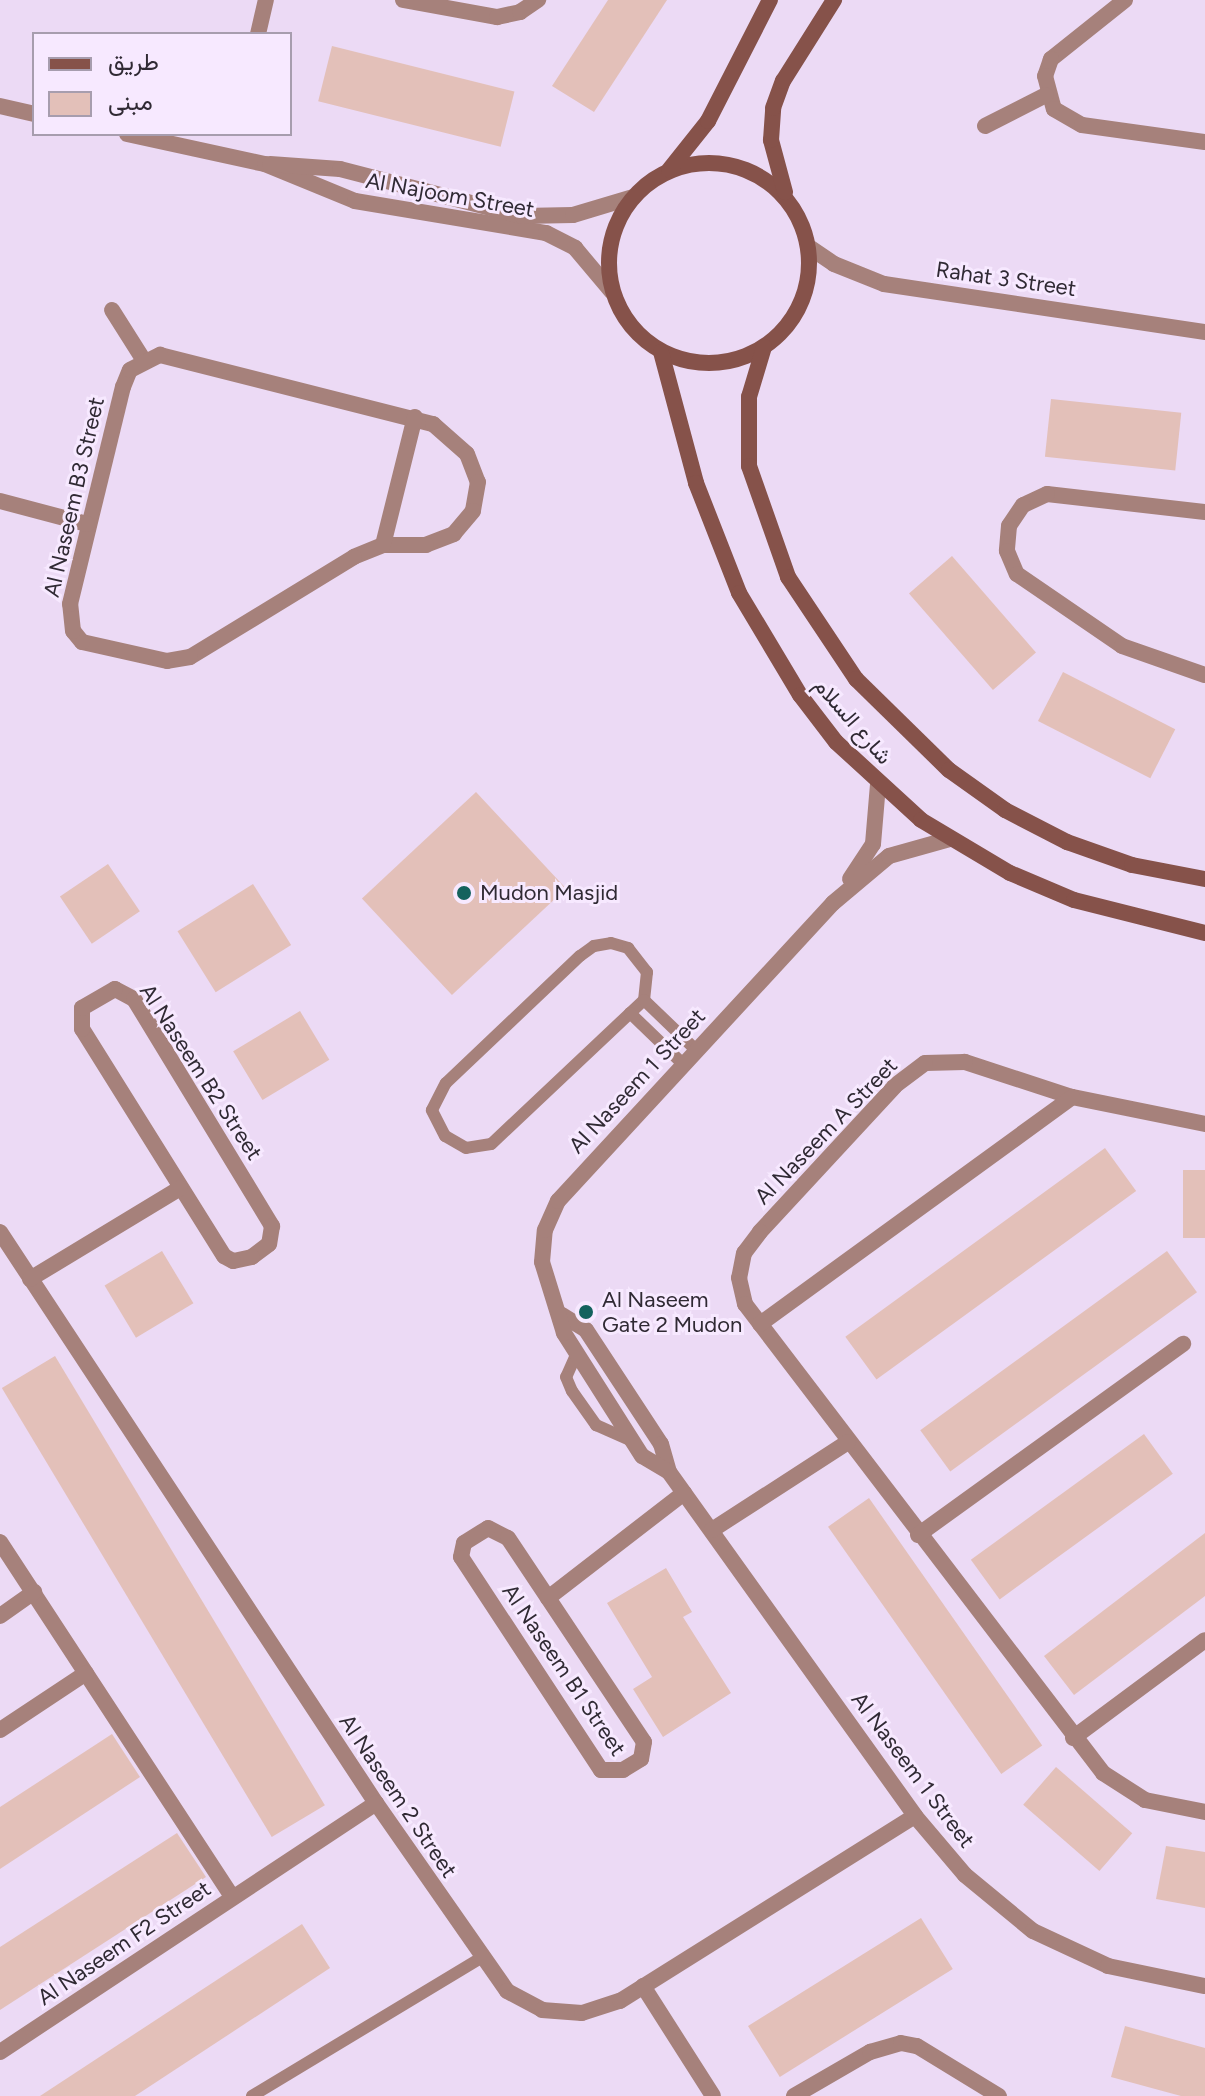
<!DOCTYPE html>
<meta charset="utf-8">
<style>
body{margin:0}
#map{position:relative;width:1205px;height:2096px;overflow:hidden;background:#ecdaf5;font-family:Figtree,Vazirmatn,sans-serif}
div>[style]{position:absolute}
.building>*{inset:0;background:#e3c0b9;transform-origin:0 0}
.lane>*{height:12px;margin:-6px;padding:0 6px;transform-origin:6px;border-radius:6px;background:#a6817b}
.street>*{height:16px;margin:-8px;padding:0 8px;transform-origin:8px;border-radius:8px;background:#a6817b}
.secondary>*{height:16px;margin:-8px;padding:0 8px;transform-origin:8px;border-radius:8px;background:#86524a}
.secondary>.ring{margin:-8px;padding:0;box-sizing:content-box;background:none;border:16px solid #86524a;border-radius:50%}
.dots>*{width:22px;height:22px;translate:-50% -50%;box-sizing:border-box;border:4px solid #f7e9ff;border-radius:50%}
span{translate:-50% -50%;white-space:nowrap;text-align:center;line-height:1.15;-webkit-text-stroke:6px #f7e9ff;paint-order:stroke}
.street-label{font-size:22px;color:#302a34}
.poi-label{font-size:22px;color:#302a34}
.left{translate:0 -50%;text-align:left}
.legend{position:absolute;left:32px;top:32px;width:260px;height:104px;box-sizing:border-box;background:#f7e9ff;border:2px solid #a79dae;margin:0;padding:10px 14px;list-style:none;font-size:24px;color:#302a34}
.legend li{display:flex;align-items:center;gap:16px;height:40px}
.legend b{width:40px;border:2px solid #a79dae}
</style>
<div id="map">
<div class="building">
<i style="clip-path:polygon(608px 0,667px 0,594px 112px,552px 86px)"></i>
<i style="left:332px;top:46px;width:188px;height:57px;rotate:14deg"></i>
<i style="left:1051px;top:399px;width:131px;height:58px;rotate:6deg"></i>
<i style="left:952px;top:556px;width:128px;height:57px;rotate:49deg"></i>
<i style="left:1063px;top:672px;width:126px;height:55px;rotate:27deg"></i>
<i style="left:476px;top:792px;width:132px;height:156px;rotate:47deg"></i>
<i style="left:108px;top:864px;width:57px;height:58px;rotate:56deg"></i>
<i style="left:253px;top:884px;width:72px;height:89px;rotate:58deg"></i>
<i style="left:300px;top:1011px;width:57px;height:78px;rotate:59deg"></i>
<i style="left:1105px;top:1148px;width:53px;height:321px;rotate:54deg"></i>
<i style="left:1183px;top:1170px;width:22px;height:68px"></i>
<i style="left:162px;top:1251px;width:61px;height:67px;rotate:59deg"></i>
<i style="left:1167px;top:1251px;width:51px;height:305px;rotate:54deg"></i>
<i style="left:55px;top:1356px;width:524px;height:62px;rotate:59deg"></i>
<i style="left:1144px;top:1434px;width:49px;height:214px;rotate:54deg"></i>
<i style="left:869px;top:1498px;width:302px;height:50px;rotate:55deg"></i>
<i style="clip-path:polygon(1205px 1533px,1205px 1596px,1074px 1695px,1044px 1656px)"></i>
<i style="clip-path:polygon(666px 1568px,692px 1612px,683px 1617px,731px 1693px,663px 1737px,633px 1689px,652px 1677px,607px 1603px)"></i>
<i style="clip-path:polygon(112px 1734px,140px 1777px,0 1869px,0 1807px)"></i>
<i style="left:1056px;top:1767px;width:101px;height:50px;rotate:41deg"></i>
<i style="clip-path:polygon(177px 1833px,206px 1877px,0 2010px,0 1947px)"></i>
<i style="clip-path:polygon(1166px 1846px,1205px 1852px,1205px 1908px,1156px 1899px)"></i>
<i style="left:921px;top:1918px;width:60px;height:204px;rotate:58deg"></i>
<i style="clip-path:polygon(302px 1924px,330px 1968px,135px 2096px,40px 2096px)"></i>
<i style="clip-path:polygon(1125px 2026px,1205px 2048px,1205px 2096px,1181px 2096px,1111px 2077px)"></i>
</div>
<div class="lane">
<i style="left:611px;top:943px;width:18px;rotate:16deg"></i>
<i style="left:628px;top:948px;width:31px;rotate:52deg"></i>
<i style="left:647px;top:972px;width:28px;rotate:96deg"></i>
<i style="left:644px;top:1000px;width:210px;rotate:136.7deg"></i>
<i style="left:491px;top:1144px;width:25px;rotate:171deg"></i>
<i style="left:466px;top:1148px;width:24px;rotate:-150deg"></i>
<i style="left:445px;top:1136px;width:29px;rotate:-117deg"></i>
<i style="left:432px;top:1110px;width:30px;rotate:-63deg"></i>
<i style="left:446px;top:1083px;width:185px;rotate:-43.5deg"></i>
<i style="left:580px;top:956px;width:17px;rotate:-36deg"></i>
<i style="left:594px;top:946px;width:17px;rotate:-10deg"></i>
<i style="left:644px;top:1000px;width:72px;rotate:43.9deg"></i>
<i style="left:630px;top:1013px;width:74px;rotate:43.9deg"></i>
<i style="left:576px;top:1355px;width:24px;rotate:114deg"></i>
<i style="left:566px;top:1377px;width:15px;rotate:67deg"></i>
<i style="left:572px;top:1391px;width:42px;rotate:54.8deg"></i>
<i style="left:596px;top:1425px;width:39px;rotate:24deg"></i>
<i style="left:252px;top:2096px;width:267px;rotate:-31.1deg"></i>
</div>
<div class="street">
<i style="left:403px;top:0;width:96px;rotate:10.3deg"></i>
<i style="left:497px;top:17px;width:24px;rotate:-12deg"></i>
<i style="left:520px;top:12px;width:22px;rotate:-34deg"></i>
<i style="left:1125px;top:0;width:95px;rotate:141.4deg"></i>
<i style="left:1051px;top:59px;width:18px;rotate:109deg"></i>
<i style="left:1045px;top:76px;width:34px;rotate:75deg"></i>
<i style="left:1054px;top:109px;width:32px;rotate:30deg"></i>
<i style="left:1082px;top:125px;width:124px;rotate:7.9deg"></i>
<i style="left:258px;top:34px;width:35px;rotate:-77deg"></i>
<i style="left:0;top:106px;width:35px;rotate:13deg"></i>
<i style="left:985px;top:126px;width:68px;rotate:-26.9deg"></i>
<i style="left:127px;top:134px;width:141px;rotate:12.3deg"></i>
<i style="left:265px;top:164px;width:97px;rotate:22.3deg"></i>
<i style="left:355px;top:201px;width:194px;rotate:9.5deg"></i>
<i style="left:546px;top:233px;width:33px;rotate:27deg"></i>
<i style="left:575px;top:248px;width:57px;rotate:49.9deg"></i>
<i style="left:270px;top:164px;width:70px;rotate:4.1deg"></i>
<i style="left:340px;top:169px;width:188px;rotate:14.5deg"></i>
<i style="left:522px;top:216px;width:51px;rotate:-1.1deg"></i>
<i style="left:573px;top:215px;width:63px;rotate:-16.7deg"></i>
<i style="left:809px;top:247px;width:30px;rotate:34deg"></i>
<i style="left:834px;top:264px;width:54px;rotate:21.8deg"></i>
<i style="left:884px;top:284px;width:325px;rotate:8.5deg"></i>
<i style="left:112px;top:310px;width:58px;rotate:57.7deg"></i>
<i style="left:160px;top:355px;width:282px;rotate:14.2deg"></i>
<i style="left:433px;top:424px;width:45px;rotate:41.4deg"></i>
<i style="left:467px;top:454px;width:30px;rotate:69deg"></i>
<i style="left:478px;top:482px;width:29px;rotate:100deg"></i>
<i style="left:473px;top:511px;width:30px;rotate:130deg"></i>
<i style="left:454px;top:534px;width:30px;rotate:159deg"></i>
<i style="left:426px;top:545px;width:43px;rotate:180deg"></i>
<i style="left:383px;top:545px;width:31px;rotate:158deg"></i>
<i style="left:354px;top:557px;width:192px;rotate:148.6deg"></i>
<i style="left:190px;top:657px;width:23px;rotate:170deg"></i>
<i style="left:167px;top:661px;width:87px;rotate:-167.4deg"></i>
<i style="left:82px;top:642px;width:14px;rotate:-129deg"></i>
<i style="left:73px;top:631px;width:27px;rotate:-96deg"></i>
<i style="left:70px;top:604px;width:223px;rotate:-76.3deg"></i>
<i style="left:123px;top:387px;width:18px;rotate:-68deg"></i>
<i style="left:130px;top:370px;width:34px;rotate:-27deg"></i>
<i style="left:0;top:501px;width:90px;rotate:14.8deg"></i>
<i style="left:1205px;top:512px;width:159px;rotate:-173.5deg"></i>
<i style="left:1047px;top:494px;width:26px;rotate:155deg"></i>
<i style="left:1023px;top:505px;width:25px;rotate:124deg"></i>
<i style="left:1009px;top:526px;width:25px;rotate:95deg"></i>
<i style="left:1007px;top:551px;width:25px;rotate:67deg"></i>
<i style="left:1017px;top:574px;width:127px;rotate:34.4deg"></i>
<i style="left:1122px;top:646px;width:88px;rotate:19.3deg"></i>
<i style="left:383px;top:545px;width:132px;rotate:-76deg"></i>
<i style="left:850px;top:879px;width:42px;rotate:-56.7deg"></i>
<i style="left:873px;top:844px;width:60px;rotate:-85.2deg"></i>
<i style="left:115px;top:989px;width:21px;rotate:28deg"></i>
<i style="left:134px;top:999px;width:266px;rotate:58.7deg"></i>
<i style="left:272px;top:1226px;width:18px;rotate:99deg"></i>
<i style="left:269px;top:1244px;width:21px;rotate:143deg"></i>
<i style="left:252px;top:1257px;width:19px;rotate:168deg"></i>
<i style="left:233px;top:1261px;width:10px;rotate:-151deg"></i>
<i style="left:224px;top:1256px;width:268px;rotate:-122deg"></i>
<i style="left:82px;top:1029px;width:21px;rotate:-90deg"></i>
<i style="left:82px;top:1008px;width:38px;rotate:-30deg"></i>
<i style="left:1205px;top:1124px;width:136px;rotate:-168.5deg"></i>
<i style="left:1072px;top:1097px;width:113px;rotate:-161.9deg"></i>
<i style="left:965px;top:1062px;width:40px;rotate:178.6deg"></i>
<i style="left:925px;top:1063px;width:38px;rotate:143deg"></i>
<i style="left:895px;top:1086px;width:199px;rotate:132.8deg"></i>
<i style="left:760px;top:1232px;width:26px;rotate:127deg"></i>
<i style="left:744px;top:1253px;width:25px;rotate:101deg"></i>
<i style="left:739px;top:1278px;width:27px;rotate:77deg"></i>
<i style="left:745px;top:1304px;width:590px;rotate:52.64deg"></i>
<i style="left:1103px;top:1773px;width:50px;rotate:32.7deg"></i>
<i style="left:1145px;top:1800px;width:61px;rotate:11.3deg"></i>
<i style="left:0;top:1232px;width:684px;rotate:56.64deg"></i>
<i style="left:376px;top:1803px;width:229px;rotate:55.1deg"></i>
<i style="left:507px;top:1991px;width:40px;rotate:28deg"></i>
<i style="left:542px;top:2010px;width:40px;rotate:4.3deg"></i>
<i style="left:582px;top:2013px;width:40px;rotate:-18deg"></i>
<i style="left:620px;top:2001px;width:348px;rotate:-32.1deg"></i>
<i style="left:30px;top:1279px;width:175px;rotate:-31.2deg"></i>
<i style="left:562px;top:1315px;width:28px;rotate:32deg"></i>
<i style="left:586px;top:1330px;width:136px;rotate:56.7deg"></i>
<i style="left:661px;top:1444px;width:29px;rotate:74deg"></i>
<i style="left:669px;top:1472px;width:423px;rotate:54.4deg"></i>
<i style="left:915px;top:1816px;width:77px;rotate:49.7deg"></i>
<i style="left:965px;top:1875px;width:88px;rotate:39.5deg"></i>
<i style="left:1033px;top:1931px;width:83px;rotate:25deg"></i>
<i style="left:1108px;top:1966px;width:99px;rotate:11.7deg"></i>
<i style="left:760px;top:1324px;width:386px;rotate:-36deg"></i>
<i style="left:669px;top:1472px;width:31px;rotate:-149deg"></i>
<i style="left:642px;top:1456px;width:146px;rotate:-122.4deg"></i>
<i style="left:564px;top:1333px;width:74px;rotate:-107.2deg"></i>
<i style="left:542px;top:1262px;width:32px;rotate:-85deg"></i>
<i style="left:545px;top:1230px;width:32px;rotate:-66deg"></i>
<i style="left:558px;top:1201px;width:405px;rotate:-47.3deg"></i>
<i style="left:833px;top:903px;width:73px;rotate:-40deg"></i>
<i style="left:889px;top:856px;width:63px;rotate:-15.6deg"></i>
<i style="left:488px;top:1528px;width:22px;rotate:27deg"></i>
<i style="left:508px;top:1538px;width:245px;rotate:56.3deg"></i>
<i style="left:644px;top:1742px;width:17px;rotate:100deg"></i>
<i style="left:641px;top:1759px;width:21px;rotate:149deg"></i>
<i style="left:623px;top:1770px;width:22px;rotate:180deg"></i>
<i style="left:601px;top:1770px;width:255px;rotate:-123.3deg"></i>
<i style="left:461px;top:1557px;width:14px;rotate:-78deg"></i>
<i style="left:464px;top:1543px;width:28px;rotate:-32deg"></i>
<i style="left:712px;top:1530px;width:162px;rotate:-32.9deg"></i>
<i style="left:918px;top:1535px;width:327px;rotate:-35.8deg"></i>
<i style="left:0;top:1542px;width:424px;rotate:56.8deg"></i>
<i style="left:548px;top:1598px;width:172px;rotate:-37.7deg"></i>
<i style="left:0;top:1616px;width:42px;rotate:-35.2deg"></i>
<i style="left:0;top:1730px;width:103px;rotate:-33.5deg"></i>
<i style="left:1073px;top:1738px;width:164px;rotate:-36.6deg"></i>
<i style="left:643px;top:1986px;width:130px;rotate:57.5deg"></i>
<i style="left:0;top:2052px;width:451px;rotate:-33.5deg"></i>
<i style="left:794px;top:2096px;width:88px;rotate:-30.1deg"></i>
<i style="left:870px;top:2052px;width:32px;rotate:-16deg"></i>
<i style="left:901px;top:2043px;width:16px;rotate:11deg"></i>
<i style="left:917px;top:2046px;width:96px;rotate:31.4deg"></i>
</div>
<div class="secondary">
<i class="ring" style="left:609px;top:163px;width:184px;height:184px"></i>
<i style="left:669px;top:170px;width:63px;rotate:-51.5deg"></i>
<i style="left:708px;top:121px;width:136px;rotate:-62.9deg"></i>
<i style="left:785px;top:192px;width:54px;rotate:-105.1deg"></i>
<i style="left:771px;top:140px;width:32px;rotate:-86deg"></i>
<i style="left:773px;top:108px;width:29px;rotate:-70deg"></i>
<i style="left:783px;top:81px;width:96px;rotate:-57.8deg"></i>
<i style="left:764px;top:347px;width:52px;rotate:106.7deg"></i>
<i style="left:749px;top:397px;width:69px;rotate:90deg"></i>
<i style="left:749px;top:466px;width:118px;rotate:70.6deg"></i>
<i style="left:788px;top:577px;width:123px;rotate:56.3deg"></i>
<i style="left:856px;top:679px;width:130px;rotate:44.4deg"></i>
<i style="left:949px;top:770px;width:69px;rotate:35.5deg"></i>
<i style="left:1005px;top:810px;width:70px;rotate:27.3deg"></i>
<i style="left:1067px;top:842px;width:69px;rotate:19.5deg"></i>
<i style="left:1132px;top:865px;width:74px;rotate:10.9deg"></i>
<i style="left:661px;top:352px;width:136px;rotate:75deg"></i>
<i style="left:696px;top:483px;width:118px;rotate:68.6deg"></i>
<i style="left:739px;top:593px;width:119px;rotate:59.1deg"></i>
<i style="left:800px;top:695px;width:59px;rotate:52.5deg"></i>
<i style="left:836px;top:742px;width:115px;rotate:42.5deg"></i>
<i style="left:921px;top:820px;width:104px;rotate:30.8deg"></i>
<i style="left:1010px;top:873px;width:69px;rotate:22.9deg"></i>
<i style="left:1074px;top:900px;width:135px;rotate:14.1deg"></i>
</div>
<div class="dots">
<i style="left:464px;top:893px;background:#14625d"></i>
<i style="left:586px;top:1312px;background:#14625d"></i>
</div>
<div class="street-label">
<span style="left:450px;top:195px;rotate:10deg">Al Najoom Street</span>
<span style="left:1006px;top:279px;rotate:8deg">Rahat 3 Street</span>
<span style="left:74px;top:497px;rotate:-77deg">Al Naseem B3 Street</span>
<span style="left:853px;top:721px;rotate:49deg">شارع السلام</span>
<span style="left:201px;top:1072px;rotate:57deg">Al Naseem B2 Street</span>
<span style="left:637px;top:1081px;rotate:-47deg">Al Naseem 1 Street</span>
<span style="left:826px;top:1131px;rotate:-46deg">Al Naseem A Street</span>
<span style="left:564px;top:1670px;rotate:56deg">Al Naseem B1 Street</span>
<span style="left:913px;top:1770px;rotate:53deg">Al Naseem 1 Street</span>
<span style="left:398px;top:1796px;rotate:56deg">Al Naseem 2 Street</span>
<span style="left:124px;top:1943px;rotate:-34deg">Al Naseem F2 Street</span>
</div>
<div class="poi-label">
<span class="left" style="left:480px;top:893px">Mudon Masjid</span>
<span class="left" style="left:602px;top:1312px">Al Naseem<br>Gate 2 Mudon</span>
</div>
<ul class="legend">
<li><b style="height:10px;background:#86524a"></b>طريق</li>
<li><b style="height:22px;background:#e3c0b9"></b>مبنى</li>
</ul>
</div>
